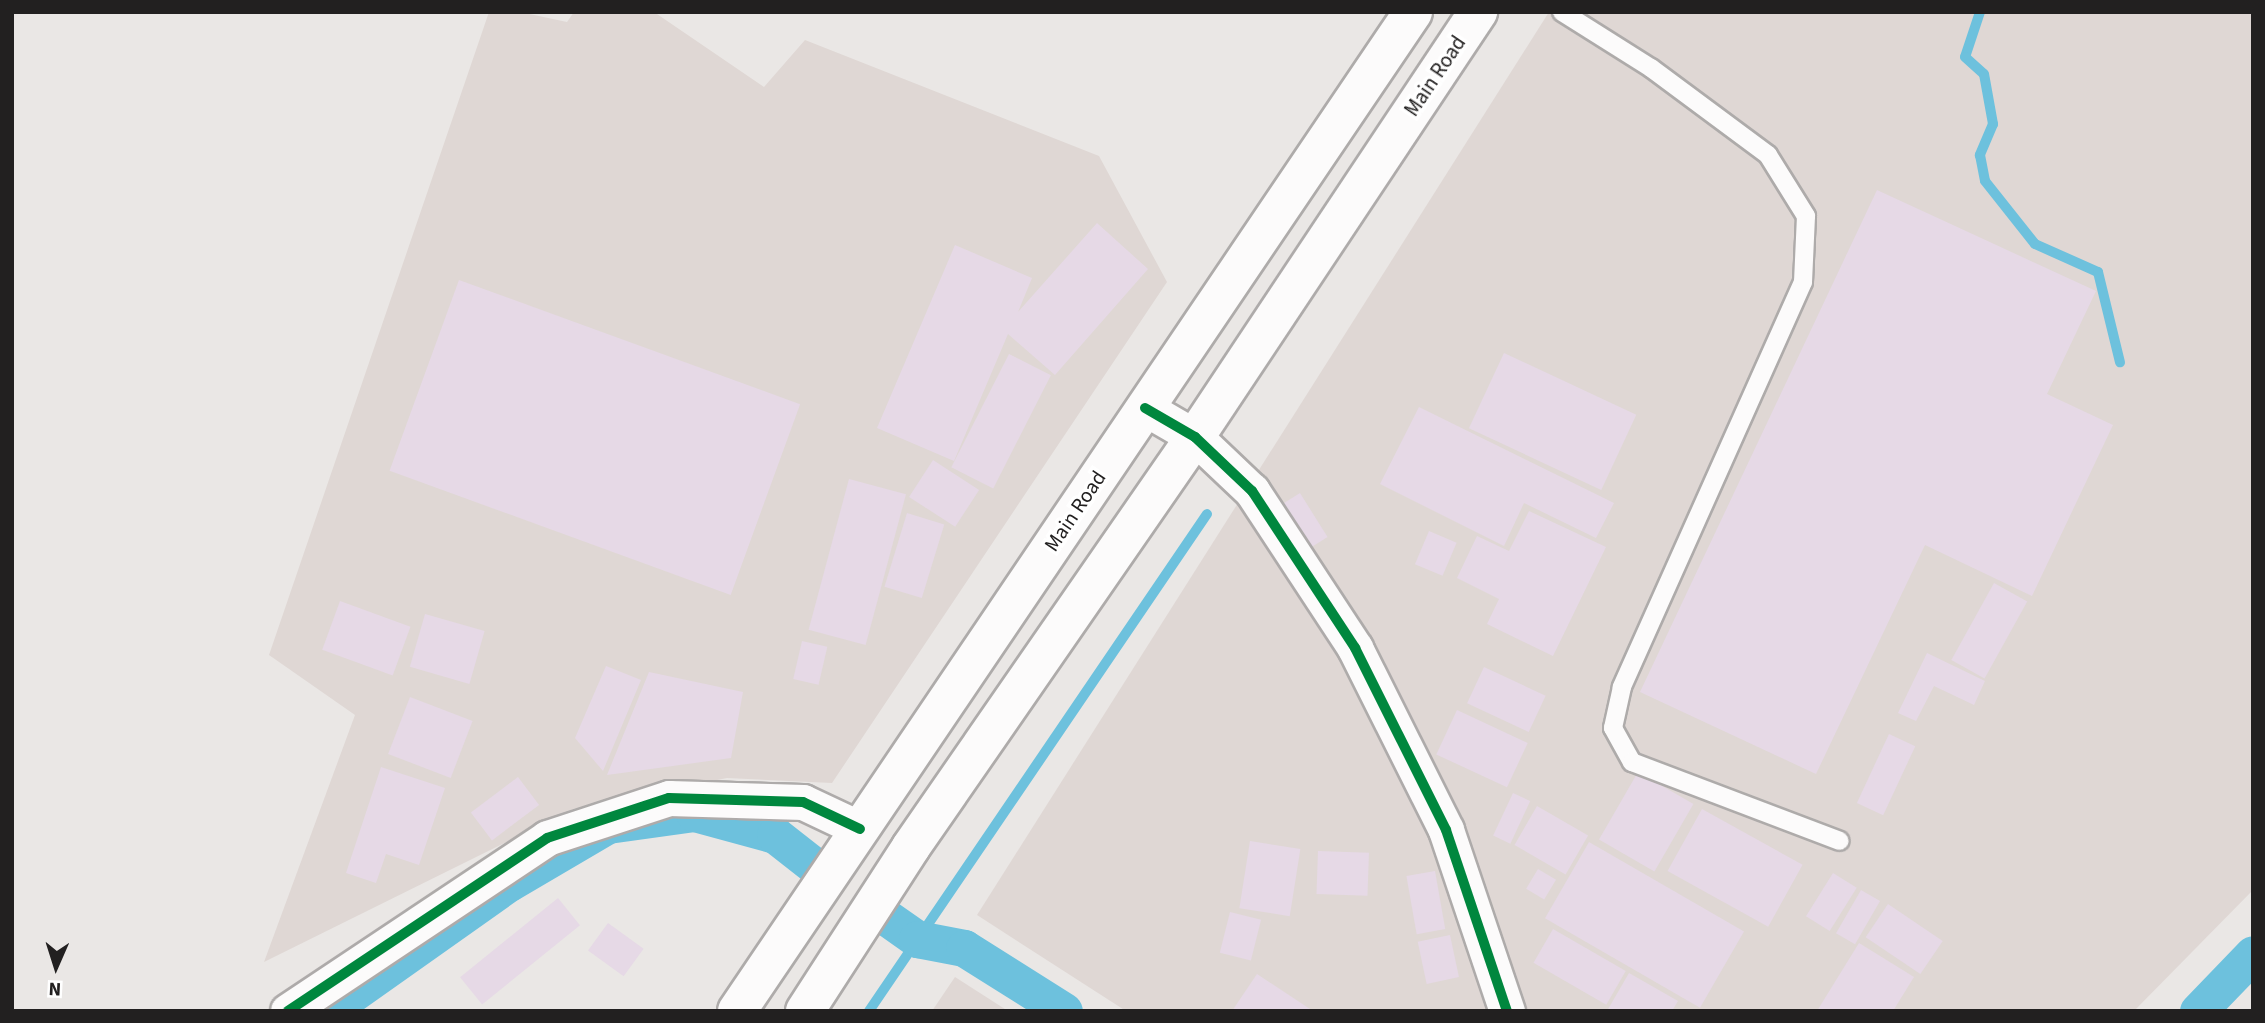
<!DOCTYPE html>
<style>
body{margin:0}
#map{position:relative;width:2265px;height:1023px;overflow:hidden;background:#eae7e5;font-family:"Source Sans 3",sans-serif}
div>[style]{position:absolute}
.built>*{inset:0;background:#dfd7d4}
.stream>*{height:10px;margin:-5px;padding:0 5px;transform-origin:5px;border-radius:5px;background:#6dc1dd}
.canal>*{height:37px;margin:-18.5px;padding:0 18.5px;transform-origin:18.5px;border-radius:18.5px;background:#6dc1dd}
.building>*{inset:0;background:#e6d9e6;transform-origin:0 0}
.roads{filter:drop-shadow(2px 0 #aeabaa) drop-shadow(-2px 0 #aeabaa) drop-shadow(0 2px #aeabaa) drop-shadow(0 -2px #aeabaa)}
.service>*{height:18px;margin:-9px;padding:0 9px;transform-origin:9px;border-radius:9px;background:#fcfbfb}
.minor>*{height:35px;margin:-17.5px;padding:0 17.5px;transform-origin:17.5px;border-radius:17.5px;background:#fcfbfb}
.primary>*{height:38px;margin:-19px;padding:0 19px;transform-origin:19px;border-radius:19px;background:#fcfbfb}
.cycleway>*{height:10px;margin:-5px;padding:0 5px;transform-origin:5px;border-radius:5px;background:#00873e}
span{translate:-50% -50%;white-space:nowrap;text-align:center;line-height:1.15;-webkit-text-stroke:7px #fff;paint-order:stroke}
.street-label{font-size:21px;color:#222020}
.frame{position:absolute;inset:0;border:14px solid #222020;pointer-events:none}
.north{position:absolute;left:21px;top:932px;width:70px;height:70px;-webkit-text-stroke:5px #fff;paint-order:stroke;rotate:183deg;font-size:19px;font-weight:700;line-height:28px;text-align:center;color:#222020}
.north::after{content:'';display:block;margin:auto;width:24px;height:32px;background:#222020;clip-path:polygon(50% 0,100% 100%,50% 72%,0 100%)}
</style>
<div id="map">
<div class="built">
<i style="clip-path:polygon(489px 12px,520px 12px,567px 22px,574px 12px,654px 12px,764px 87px,805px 40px,1099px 156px,1167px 282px,832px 783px,727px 778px,573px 809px,264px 962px,355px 715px,269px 655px)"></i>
<i style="clip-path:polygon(1549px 12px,2253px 12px,2253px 890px,2134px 1011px,1126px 1011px,977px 915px)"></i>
<i style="clip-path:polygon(955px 977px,1008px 1011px,932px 1011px)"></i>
</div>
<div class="stream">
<i style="left:1980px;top:12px;width:47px;rotate:108.4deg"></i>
<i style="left:1965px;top:57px;width:25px;rotate:42deg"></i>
<i style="left:1984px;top:74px;width:51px;rotate:79.8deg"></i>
<i style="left:1993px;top:124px;width:34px;rotate:113deg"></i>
<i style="left:1980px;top:155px;width:26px;rotate:79deg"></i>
<i style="left:1985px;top:181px;width:80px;rotate:51.6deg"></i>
<i style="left:2035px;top:244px;width:69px;rotate:24deg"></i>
<i style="left:2098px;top:272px;width:93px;rotate:76.3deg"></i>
<i style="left:869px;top:1011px;width:601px;rotate:-55.78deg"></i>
</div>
<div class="canal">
<i style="left:883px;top:915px;width:42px;rotate:35.2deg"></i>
<i style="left:917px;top:939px;width:48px;rotate:10.8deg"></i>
<i style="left:964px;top:948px;width:118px;rotate:32.2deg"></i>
<i style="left:328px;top:1011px;width:222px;rotate:-35.3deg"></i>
<i style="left:509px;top:883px;width:115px;rotate:-30.4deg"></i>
<i style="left:608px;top:825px;width:87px;rotate:-7.9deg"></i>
<i style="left:694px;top:813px;width:84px;rotate:15.2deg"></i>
<i style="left:775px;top:835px;width:47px;rotate:38.1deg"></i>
<i style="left:2198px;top:1011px;width:79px;rotate:-46deg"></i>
</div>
<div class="building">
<i style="clip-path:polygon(1877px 190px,2096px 291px,2047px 394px,2113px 425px,2032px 596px,1925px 545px,1816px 774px,1640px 692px)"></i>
<i style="clip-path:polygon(1097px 223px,1148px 269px,1055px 375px,1008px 334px,954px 461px,877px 428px,955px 245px,1032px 278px,1018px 312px)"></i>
<i style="left:459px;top:280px;width:363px;height:203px;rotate:20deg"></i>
<i style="left:1504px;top:353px;width:146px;height:83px;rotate:25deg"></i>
<i style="left:1009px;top:354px;width:47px;height:127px;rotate:27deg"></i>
<i style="clip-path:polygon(1419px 407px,1614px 503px,1596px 538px,1524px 503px,1504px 546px,1380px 484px)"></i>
<i style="left:933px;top:460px;width:55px;height:44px;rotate:33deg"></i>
<i style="left:849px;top:479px;width:59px;height:156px;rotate:15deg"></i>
<i style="left:1300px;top:493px;width:52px;height:30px;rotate:58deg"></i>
<i style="clip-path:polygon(1529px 511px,1606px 547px,1553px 656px,1487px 624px,1499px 599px,1457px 578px,1477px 536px,1509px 551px)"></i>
<i style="left:907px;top:513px;width:39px;height:77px;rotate:17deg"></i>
<i style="left:1429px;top:531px;width:30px;height:36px;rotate:23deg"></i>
<i style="left:1994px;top:583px;width:38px;height:88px;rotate:29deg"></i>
<i style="left:340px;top:601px;width:75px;height:52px;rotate:20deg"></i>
<i style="left:425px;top:614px;width:62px;height:55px;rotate:16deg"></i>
<i style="left:802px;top:641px;width:26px;height:39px;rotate:13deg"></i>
<i style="clip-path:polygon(1927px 653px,1985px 681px,1974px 705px,1934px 686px,1916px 721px,1898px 713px)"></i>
<i style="clip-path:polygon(606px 666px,641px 680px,603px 771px,575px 738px)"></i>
<i style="left:1484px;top:667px;width:68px;height:40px;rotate:25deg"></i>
<i style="clip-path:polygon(649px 672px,743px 692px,731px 758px,607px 775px)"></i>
<i style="left:410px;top:697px;width:67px;height:61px;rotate:21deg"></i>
<i style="left:1457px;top:710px;width:78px;height:49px;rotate:25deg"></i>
<i style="left:1889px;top:734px;width:29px;height:76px;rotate:25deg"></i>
<i style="clip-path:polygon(381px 767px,445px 788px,419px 865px,386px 854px,376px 883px,346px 873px)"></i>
<i style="left:1638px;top:772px;width:64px;height:78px;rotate:30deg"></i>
<i style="left:518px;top:777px;width:35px;height:59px;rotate:53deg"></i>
<i style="left:1513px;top:793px;width:19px;height:47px;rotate:25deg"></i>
<i style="left:1537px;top:806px;width:59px;height:45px;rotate:30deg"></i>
<i style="left:1702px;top:809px;width:115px;height:71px;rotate:29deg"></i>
<i style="left:1250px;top:841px;width:51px;height:68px;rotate:9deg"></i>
<i style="left:1589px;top:842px;width:179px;height:88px;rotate:30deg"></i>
<i style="left:1318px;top:851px;width:51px;height:43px;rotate:2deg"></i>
<i style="left:1538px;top:869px;width:21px;height:23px;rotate:31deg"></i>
<i style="left:1435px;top:871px;width:59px;height:29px;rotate:80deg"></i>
<i style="left:1833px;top:873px;width:28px;height:51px;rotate:32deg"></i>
<i style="left:1861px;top:890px;width:22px;height:50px;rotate:30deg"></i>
<i style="left:558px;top:898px;width:35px;height:126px;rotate:51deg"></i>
<i style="left:1888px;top:904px;width:66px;height:40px;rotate:34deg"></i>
<i style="left:1230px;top:912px;width:32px;height:42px;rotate:14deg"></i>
<i style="left:608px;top:923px;width:44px;height:34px;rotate:36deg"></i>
<i style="left:1553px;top:929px;width:84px;height:39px;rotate:30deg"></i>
<i style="left:1450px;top:935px;width:43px;height:33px;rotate:78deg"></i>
<i style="clip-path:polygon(1859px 943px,1914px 977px,1893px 1011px,1817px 1011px)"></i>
<i style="clip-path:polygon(1629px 973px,1678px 1001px,1672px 1011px,1607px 1011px)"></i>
<i style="clip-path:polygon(1257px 974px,1313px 1011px,1232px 1011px)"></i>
</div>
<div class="roads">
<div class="service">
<i style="left:1562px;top:12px;width:105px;rotate:32.2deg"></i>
<i style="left:1651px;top:68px;width:146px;rotate:36.6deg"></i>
<i style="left:1768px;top:155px;width:72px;rotate:58.1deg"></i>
<i style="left:1806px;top:216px;width:66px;rotate:92.6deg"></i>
<i style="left:1803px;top:282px;width:444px;rotate:114.1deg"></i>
<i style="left:1622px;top:687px;width:42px;rotate:102.4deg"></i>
<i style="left:1613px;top:728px;width:39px;rotate:61deg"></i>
<i style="left:1632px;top:762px;width:222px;rotate:20.8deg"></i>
</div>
<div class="minor">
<i style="left:1145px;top:408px;width:58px;rotate:30.1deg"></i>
<i style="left:1195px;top:437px;width:79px;rotate:43.5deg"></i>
<i style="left:1252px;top:491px;width:188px;rotate:56.7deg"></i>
<i style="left:1355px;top:648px;width:203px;rotate:63.4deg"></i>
<i style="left:1446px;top:830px;width:191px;rotate:71.4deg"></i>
<i style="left:288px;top:1011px;width:311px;rotate:-33.7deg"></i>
<i style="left:547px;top:838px;width:128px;rotate:-18.2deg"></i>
<i style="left:669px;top:798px;width:134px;rotate:1.7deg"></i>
<i style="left:803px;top:802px;width:63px;rotate:25.3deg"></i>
</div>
<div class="primary">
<i style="left:737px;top:1011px;width:1206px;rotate:-55.91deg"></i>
<i style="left:805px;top:1011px;width:195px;rotate:-57.1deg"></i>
<i style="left:911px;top:847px;width:499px;rotate:-55.3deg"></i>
<i style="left:1195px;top:437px;width:511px;rotate:-56.34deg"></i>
</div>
</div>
<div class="cycleway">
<i style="left:1145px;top:408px;width:58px;rotate:30.1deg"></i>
<i style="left:1195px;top:437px;width:79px;rotate:43.5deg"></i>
<i style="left:1252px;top:491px;width:188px;rotate:56.7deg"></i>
<i style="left:1355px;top:648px;width:203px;rotate:63.4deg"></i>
<i style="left:1446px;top:830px;width:191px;rotate:71.4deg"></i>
<i style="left:288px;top:1011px;width:311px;rotate:-33.7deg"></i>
<i style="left:547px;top:838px;width:128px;rotate:-18.2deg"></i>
<i style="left:669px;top:798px;width:134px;rotate:1.7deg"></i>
<i style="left:803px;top:802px;width:63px;rotate:25.3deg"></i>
</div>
<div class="street-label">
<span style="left:1435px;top:76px;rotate:-56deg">Main Road</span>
<span style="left:1075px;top:511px;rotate:-56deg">Main Road</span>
</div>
<div class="frame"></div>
<div class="north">N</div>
</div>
